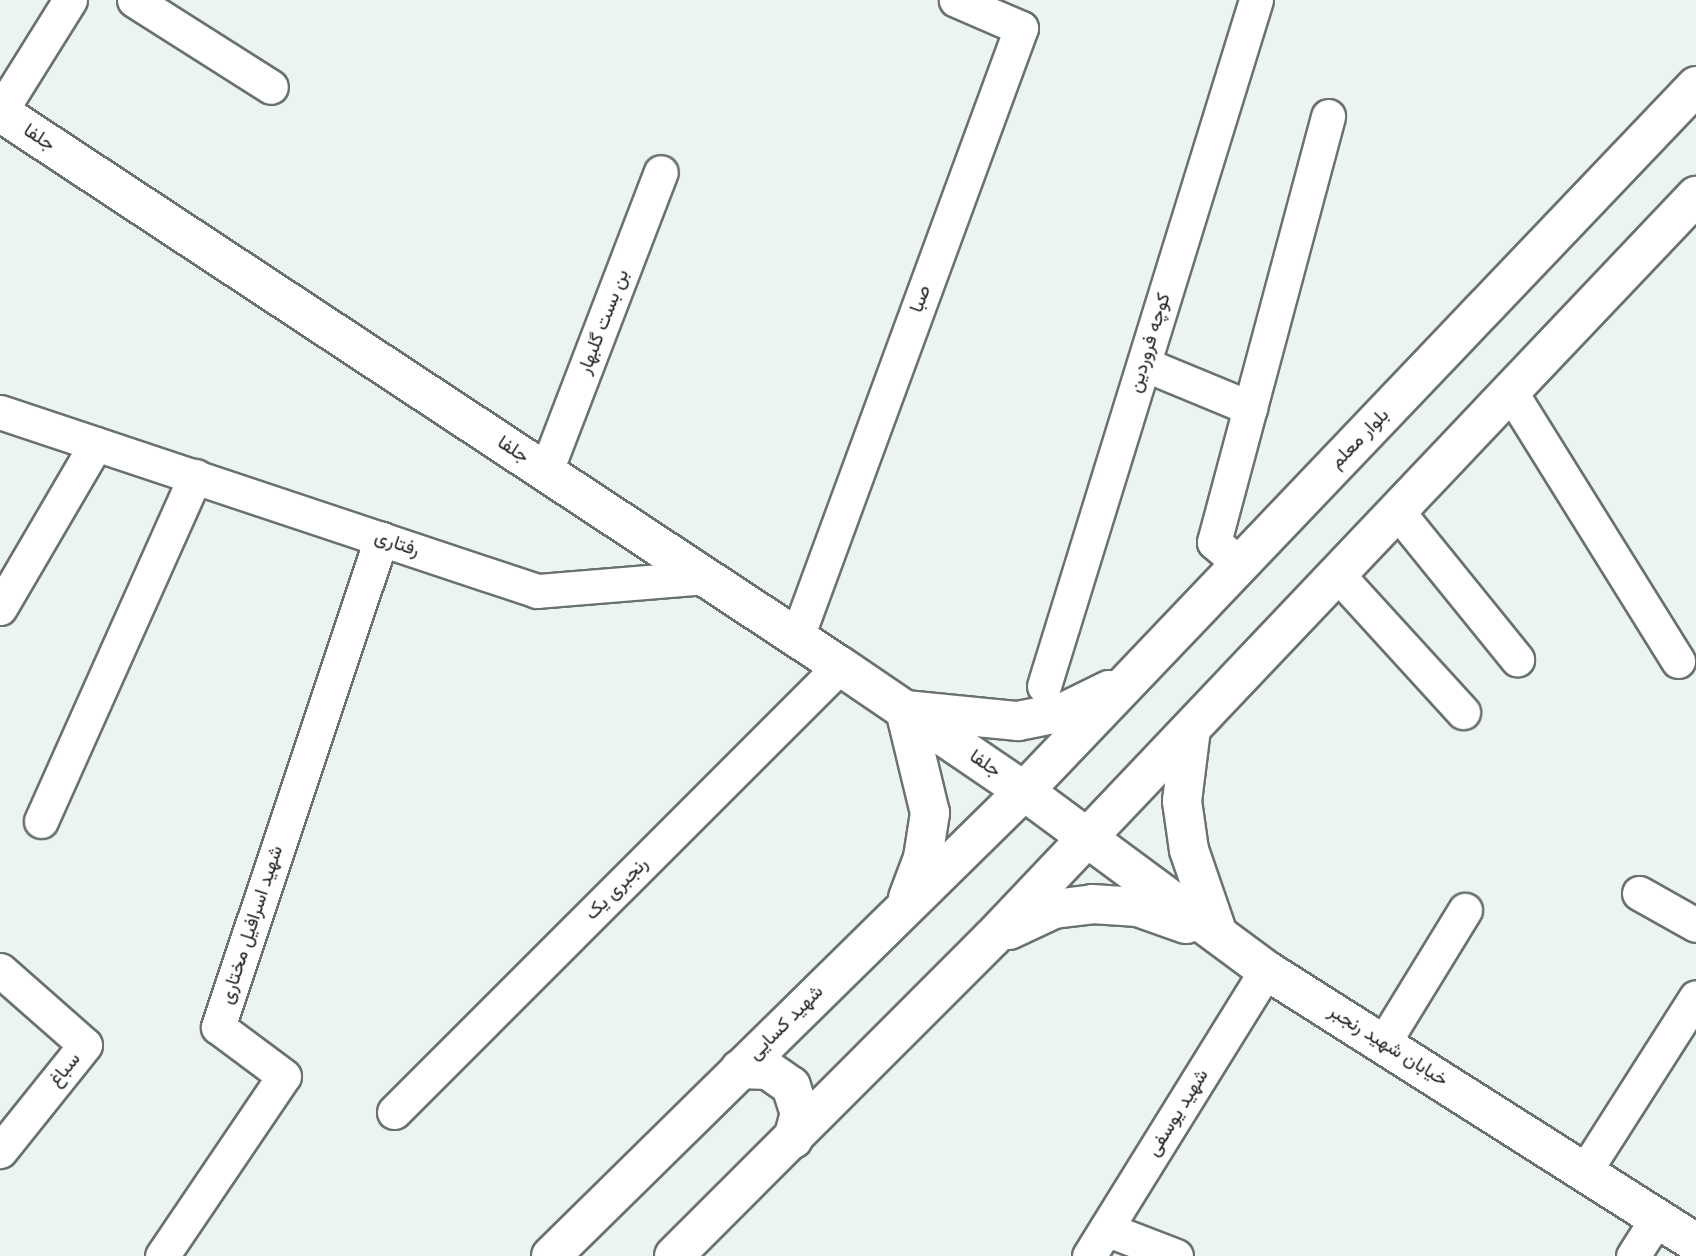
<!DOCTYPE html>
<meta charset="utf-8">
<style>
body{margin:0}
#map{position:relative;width:1696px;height:1256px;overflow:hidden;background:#ebf4f0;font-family:"Nunito Sans",Vazirmatn,sans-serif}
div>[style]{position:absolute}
.roads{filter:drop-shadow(2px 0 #6a726e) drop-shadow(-2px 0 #6a726e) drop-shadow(0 2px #6a726e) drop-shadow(0 -2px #6a726e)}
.minor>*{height:33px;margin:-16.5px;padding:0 16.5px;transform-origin:16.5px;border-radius:16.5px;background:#fff}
.major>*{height:38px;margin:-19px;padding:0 19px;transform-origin:19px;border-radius:19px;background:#fff}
span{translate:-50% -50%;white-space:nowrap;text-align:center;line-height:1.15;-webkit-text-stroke:5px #fff;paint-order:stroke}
.street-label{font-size:19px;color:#1b1e1d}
</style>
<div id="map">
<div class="roads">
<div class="minor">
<i style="left:134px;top:0;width:162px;rotate:32.4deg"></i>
<i style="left:0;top:112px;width:132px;rotate:-58deg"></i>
<i style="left:1144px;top:364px;width:115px;rotate:22.5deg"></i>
<i style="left:1510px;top:391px;width:318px;rotate:58.1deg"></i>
<i style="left:0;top:412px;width:566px;rotate:18.43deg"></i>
<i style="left:537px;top:591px;width:171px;rotate:-4.7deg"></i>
<i style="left:546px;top:471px;width:320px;rotate:-69deg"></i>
<i style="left:1397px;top:511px;width:191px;rotate:51deg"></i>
<i style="left:1240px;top:564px;width:34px;rotate:-140deg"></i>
<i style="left:1214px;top:542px;width:441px;rotate:-75deg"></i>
<i style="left:1337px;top:574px;width:187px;rotate:47.6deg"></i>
<i style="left:0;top:608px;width:190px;rotate:-59.7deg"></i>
<i style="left:797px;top:637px;width:649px;rotate:-69.81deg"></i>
<i style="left:1021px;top:28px;width:71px;rotate:-156.7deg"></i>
<i style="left:1044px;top:686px;width:718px;rotate:-72.83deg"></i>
<i style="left:41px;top:821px;width:378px;rotate:-65.9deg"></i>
<i style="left:1639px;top:893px;width:65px;rotate:29.3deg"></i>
<i style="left:0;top:970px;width:113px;rotate:41.4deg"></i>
<i style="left:85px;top:1045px;width:136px;rotate:128.7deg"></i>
<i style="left:1384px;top:1042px;width:155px;rotate:-58.5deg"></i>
<i style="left:394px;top:1112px;width:631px;rotate:-45deg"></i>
<i style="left:1585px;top:1171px;width:206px;rotate:-57.5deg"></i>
<i style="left:1106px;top:1229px;width:75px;rotate:21.1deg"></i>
<i style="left:162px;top:1256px;width:217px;rotate:-55.9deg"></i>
<i style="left:284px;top:1076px;width:82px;rotate:-143.4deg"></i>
<i style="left:218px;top:1027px;width:515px;rotate:-71.53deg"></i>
<i style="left:1089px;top:1256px;width:336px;rotate:-58.2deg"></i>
<i style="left:1633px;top:1256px;width:45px;rotate:-57.7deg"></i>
</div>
<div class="major">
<i style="left:0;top:112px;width:1006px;rotate:33.41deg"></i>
<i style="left:840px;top:666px;width:222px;rotate:34.2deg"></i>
<i style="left:1024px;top:791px;width:301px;rotate:36.5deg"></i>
<i style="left:1266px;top:970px;width:509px;rotate:32.41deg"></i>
<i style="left:1191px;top:729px;width:73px;rotate:97.1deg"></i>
<i style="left:1182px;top:801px;width:49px;rotate:81.9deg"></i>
<i style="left:1189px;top:850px;width:89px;rotate:71deg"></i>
<i style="left:908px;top:898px;width:43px;rotate:-69.4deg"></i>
<i style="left:923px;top:858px;width:46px;rotate:-81.2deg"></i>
<i style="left:930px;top:813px;width:106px;rotate:-103.6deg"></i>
<i style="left:905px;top:710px;width:114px;rotate:5.6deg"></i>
<i style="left:1018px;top:721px;width:47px;rotate:-11.1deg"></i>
<i style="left:1064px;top:712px;width:50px;rotate:-26.1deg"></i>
<i style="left:1009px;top:930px;width:50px;rotate:-25deg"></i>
<i style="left:1054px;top:909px;width:38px;rotate:-7deg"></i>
<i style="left:1092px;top:904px;width:46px;rotate:3.7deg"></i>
<i style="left:1138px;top:907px;width:51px;rotate:19.5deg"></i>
<i style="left:740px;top:1069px;width:28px;rotate:2deg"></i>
<i style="left:768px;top:1070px;width:28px;rotate:35deg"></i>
<i style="left:791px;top:1086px;width:28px;rotate:72deg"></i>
<i style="left:800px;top:1113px;width:27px;rotate:105deg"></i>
<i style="left:551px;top:1256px;width:663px;rotate:-44.51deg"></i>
<i style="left:1024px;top:791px;width:974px;rotate:-46.37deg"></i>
<i style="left:674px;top:1256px;width:450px;rotate:-45deg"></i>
<i style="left:992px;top:938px;width:1023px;rotate:-46.51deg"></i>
</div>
</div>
<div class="street-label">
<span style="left:39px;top:138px;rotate:33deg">جلفا</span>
<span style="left:921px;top:299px;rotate:-70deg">صبا</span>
<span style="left:604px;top:322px;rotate:-69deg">بن بست گلبهار</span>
<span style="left:1150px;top:343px;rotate:-73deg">کوچه فروردین</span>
<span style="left:1360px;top:439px;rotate:-46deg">بلوار معلم</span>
<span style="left:513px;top:450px;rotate:33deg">جلفا</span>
<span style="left:397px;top:544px;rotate:19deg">رفتاری</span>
<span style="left:985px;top:764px;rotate:34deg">جلفا</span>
<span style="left:617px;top:889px;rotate:-45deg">رنجبری یک</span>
<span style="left:252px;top:925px;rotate:-72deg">شهید اسرافیل مختاری</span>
<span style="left:786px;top:1023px;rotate:-45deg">شهید کسایی</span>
<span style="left:1388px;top:1046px;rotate:32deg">خیابان شهید رنجبر</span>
<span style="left:65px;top:1070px;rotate:-51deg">سباغ</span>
<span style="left:1178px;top:1113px;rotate:-58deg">شهید یوسفی</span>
</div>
</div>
